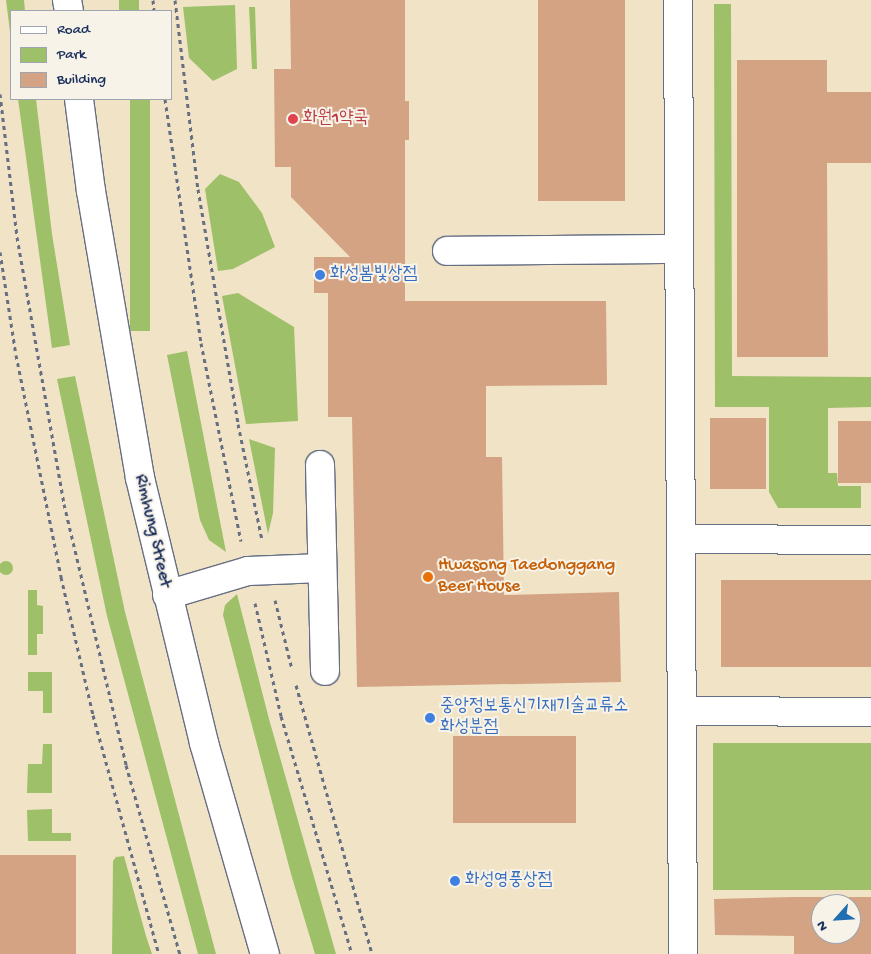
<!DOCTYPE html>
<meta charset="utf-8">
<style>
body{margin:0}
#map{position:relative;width:871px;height:954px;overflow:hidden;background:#f1e3c6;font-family:"Gochi Hand","Poor Story",sans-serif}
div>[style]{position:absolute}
.green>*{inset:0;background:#9ec069;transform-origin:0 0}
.round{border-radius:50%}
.building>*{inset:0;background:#d4a383;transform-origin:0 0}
.path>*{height:3px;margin-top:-1.5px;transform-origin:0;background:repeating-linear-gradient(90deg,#666e82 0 4px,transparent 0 8px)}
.roads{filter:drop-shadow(1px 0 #666e82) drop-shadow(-1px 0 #666e82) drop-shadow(0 1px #666e82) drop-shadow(0 -1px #666e82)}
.minor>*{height:28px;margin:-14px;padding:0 14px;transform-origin:14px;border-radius:14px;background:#fff}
.major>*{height:28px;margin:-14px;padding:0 14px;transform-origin:14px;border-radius:14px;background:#fff}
.dots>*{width:14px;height:14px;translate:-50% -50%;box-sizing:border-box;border:2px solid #f7f3e8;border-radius:50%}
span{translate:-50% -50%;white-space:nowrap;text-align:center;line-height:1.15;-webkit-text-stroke:4px #f7f3e8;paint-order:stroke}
.health-label{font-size:18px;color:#be3a42}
.left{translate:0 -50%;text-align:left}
.shop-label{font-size:18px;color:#366cbe}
.street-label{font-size:18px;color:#1b2f5e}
.food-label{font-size:18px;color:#c56008}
.legend{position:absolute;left:10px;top:10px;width:162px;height:90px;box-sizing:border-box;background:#f7f3e8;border:1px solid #9fa5b1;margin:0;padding:6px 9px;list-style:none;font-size:15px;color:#1b2f5e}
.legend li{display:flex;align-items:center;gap:10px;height:25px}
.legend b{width:25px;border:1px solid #9fa5b1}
.north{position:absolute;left:811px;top:894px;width:50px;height:50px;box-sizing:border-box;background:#f7f3e8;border:1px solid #9fa5b1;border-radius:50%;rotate:244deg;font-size:14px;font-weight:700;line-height:20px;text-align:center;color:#1b2f5e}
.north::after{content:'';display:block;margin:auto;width:18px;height:22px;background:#1f6fb2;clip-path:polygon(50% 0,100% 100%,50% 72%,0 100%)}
</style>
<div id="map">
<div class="green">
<i style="clip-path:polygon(6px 0,24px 0,25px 11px,11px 11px,11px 40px)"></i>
<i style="left:119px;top:0;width:20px;height:11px"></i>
<i style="clip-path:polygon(714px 4px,731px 4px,732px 376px,871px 377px,871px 407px,828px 408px,828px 473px,837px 473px,838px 486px,861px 486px,861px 508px,778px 508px,769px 492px,769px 407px,715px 407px)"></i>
<i style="clip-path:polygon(235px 5px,237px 69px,213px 81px,189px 58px,183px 7px)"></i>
<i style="clip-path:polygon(249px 7px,255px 7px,257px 69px,252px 69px)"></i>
<i style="clip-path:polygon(18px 99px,36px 99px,52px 234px,70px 345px,52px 348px)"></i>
<i style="left:130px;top:99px;width:20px;height:232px"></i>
<i style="clip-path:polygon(220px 174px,239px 182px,262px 213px,275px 247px,233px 269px,218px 271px,205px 189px)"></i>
<i style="clip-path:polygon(238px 293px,294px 327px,298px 421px,246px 424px,222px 296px)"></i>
<i style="clip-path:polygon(187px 351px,226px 552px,209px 540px,200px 520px,167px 355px)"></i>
<i style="clip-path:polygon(75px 376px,125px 612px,216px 954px,198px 954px,107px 616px,57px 379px)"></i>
<i style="clip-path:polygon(249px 439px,275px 448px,273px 513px,268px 534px)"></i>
<i class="round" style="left:-1px;top:561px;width:14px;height:14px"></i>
<i style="clip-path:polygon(28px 590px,37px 590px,37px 605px,43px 606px,43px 634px,37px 634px,37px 655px,28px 655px)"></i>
<i style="clip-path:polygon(237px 594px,269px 719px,336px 954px,315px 954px,291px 874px,223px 615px,225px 605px)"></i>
<i style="clip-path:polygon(28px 672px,52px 672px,52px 713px,43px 713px,43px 691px,28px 691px)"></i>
<i style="left:713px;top:743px;width:158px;height:147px"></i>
<i style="clip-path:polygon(43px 744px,52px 744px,52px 793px,27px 793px,28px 764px,42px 764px)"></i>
<i style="clip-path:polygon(52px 809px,52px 833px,71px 833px,71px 841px,28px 841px,27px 810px)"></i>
<i style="clip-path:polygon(124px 856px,146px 936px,152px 954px,112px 954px,113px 861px,116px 857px)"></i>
</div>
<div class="building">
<i style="clip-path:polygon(290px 0,405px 0,405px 101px,409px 101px,409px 140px,405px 140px,405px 301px,606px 301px,607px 385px,486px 386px,486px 457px,502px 457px,504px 595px,619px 592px,621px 682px,357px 687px,352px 417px,328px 417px,328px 293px,314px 293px,314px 257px,350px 257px,291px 197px,291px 167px,275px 167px,274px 69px,291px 69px)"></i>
<i style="left:538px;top:0;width:87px;height:201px"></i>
<i style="clip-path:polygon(737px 60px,827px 60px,827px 92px,871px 92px,871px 163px,827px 163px,828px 357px,737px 357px)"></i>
<i style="left:710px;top:418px;width:56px;height:71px"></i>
<i style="left:838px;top:421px;width:33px;height:62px"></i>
<i style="left:721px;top:580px;width:150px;height:87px"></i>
<i style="left:453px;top:736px;width:123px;height:87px"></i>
<i style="left:0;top:855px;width:76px;height:99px"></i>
<i style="clip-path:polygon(evenodd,794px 897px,871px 897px,871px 954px,794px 954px,794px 936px,715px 935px,714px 899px,794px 897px,821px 904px,851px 904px,851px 934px,821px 934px,821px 904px)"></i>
</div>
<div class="path">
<i style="left:153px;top:0;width:11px;rotate:85deg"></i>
<i style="left:175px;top:0;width:190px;rotate:83.1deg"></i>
<i style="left:198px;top:189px;width:238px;rotate:80.3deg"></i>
<i style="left:238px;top:424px;width:118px;rotate:78.3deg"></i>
<i style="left:0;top:94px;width:144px;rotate:83.2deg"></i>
<i style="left:17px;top:237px;width:271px;rotate:80deg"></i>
<i style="left:64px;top:504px;width:268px;rotate:76.6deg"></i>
<i style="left:126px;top:765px;width:197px;rotate:74.1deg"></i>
<i style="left:165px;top:99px;width:247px;rotate:81.6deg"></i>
<i style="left:201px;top:343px;width:202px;rotate:78.6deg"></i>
<i style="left:0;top:252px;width:104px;rotate:81.2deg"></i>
<i style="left:16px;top:355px;width:227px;rotate:78.5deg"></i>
<i style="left:61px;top:577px;width:142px;rotate:76.9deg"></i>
<i style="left:93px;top:715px;width:248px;rotate:74.6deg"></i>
<i style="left:275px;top:600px;width:71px;rotate:76.2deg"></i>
<i style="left:255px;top:603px;width:116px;rotate:77deg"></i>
<i style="left:281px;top:716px;width:248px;rotate:73.4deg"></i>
<i style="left:296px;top:685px;width:280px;rotate:74.2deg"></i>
</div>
<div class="roads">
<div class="minor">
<i style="left:678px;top:0;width:954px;rotate:89.7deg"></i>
<i style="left:447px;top:251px;width:232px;rotate:-0.5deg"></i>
<i style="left:320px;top:465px;width:206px;rotate:88.6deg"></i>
<i style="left:681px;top:539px;width:190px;rotate:0.3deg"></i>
<i style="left:167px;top:595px;width:84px;rotate:-16.5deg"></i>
<i style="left:248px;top:571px;width:74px;rotate:-2.3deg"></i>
<i style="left:682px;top:711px;width:189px;rotate:0.3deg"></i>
</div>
<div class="major">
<i style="left:67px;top:0;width:11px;rotate:80deg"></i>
<i style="left:79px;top:99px;width:93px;rotate:82.6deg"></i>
<i style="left:91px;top:191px;width:291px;rotate:80.3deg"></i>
<i style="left:140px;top:478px;width:273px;rotate:76.4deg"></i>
<i style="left:204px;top:743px;width:220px;rotate:73.9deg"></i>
</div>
</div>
<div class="dots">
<i style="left:293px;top:119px;background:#e0444e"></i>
<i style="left:320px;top:275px;background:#3f7fe0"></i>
<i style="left:428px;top:577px;background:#e8710a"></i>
<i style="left:430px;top:718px;background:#3f7fe0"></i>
<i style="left:455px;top:881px;background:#3f7fe0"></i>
</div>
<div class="health-label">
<span class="left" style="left:303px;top:119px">화원1약국</span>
</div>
<div class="shop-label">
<span class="left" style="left:330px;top:275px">화성봄빛상점</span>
<span class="left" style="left:440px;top:718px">중앙정보통신기재기술교류소<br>화성분점</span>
<span class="left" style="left:465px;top:881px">화성영풍상점</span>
</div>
<div class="street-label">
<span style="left:152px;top:531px;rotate:77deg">Rimhung Street</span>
</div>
<div class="food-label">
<span class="left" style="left:438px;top:577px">Hwasong Taedonggang<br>Beer House</span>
</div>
<ul class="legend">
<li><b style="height:6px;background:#fff"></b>Road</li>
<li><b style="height:14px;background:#9ec069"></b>Park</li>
<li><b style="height:14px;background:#d4a383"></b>Building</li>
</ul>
<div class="north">N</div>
</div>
